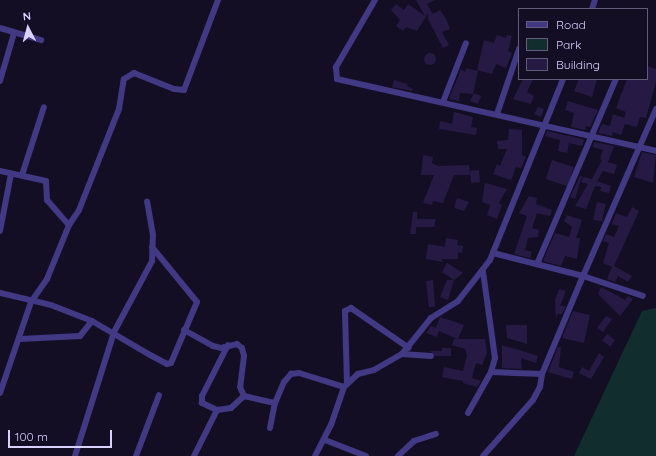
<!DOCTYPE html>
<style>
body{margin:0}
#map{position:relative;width:656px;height:456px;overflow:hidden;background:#130e24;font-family:Quicksand,sans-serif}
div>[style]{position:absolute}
.green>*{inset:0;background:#112d2e}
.building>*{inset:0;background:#261a45;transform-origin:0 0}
.round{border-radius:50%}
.street>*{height:6px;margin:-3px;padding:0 3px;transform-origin:3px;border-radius:3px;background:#413983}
span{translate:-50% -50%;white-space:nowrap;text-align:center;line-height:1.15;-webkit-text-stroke:3.5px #130e24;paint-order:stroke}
.legend{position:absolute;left:518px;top:8px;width:130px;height:72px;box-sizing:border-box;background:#130e24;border:1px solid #625c7c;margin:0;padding:5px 7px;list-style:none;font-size:12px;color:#d9d1ff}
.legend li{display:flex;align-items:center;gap:8px;height:20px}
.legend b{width:20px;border:1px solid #625c7c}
.north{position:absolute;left:8px;top:8px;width:40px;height:40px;-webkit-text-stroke:3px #130e24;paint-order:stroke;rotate:354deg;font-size:11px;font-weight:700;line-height:16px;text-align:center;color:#d9d1ff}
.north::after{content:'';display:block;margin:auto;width:14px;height:18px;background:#d9d1ff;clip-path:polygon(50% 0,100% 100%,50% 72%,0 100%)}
.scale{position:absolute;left:8px;top:430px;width:104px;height:18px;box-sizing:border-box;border:2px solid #d9d1ff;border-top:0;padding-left:5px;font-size:12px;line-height:14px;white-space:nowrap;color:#d9d1ff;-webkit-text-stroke:3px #130e24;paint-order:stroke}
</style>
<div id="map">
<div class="green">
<i style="clip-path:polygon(656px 308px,656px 456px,574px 456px,642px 311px)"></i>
</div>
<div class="building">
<i style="clip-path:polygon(416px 0,435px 0,427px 4px,433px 14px,440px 10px,446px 19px,450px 29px,442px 32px,449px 45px,443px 48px,428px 19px,428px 13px,417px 31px,406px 27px,403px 31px,396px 26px,400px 20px,391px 10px,396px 4px,404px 10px,408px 4px,425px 16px)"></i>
<i style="clip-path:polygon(497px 35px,506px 38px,507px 35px,512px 36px,508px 51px,512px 53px,506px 68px,496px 64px,492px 74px,477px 70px,484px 40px,494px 43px)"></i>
<i class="round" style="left:424px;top:53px;width:12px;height:12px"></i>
<i style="clip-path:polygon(647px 66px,656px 69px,656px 82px,646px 118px,640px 117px,637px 127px,625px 124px,621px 135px,613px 132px,612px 136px,598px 133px,602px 124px,610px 126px,613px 114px,624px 118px,626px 112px,616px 108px,627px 79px,647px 79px)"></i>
<i style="clip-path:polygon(466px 68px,478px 71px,473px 94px,460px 93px,459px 101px,449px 99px,461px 69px,465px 72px)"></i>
<i style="clip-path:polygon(523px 79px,533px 79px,527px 92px,534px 96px,531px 104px,513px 99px)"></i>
<i style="clip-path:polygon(579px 79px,597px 79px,592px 97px,574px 91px)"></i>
<i style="clip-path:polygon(394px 80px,407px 84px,407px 86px,413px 89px,412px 91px,392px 87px)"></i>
<i style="clip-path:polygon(474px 93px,481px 96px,478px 104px,470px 101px)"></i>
<i style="clip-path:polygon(568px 101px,598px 110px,590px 127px,586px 126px,585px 130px,571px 127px,574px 113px,565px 110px)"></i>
<i style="clip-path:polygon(538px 107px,544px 109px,541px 117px,534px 114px)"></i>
<i style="clip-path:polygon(454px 112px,473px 117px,471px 127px,477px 128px,476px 135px,439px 129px,440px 121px,452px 124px)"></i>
<i style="clip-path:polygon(509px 129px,522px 130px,522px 155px,526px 157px,521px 168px,516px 167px,511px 180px,493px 174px,497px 164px,500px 166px,507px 149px,498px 149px,497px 141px,508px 140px)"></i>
<i style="clip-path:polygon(547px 131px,582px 139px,584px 140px,583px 144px,582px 146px,569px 143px,567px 153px,558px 151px,560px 140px,545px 136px)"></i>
<i style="clip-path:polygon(594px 142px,614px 146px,608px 162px,617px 165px,614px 174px,603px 171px,597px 181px,611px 186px,609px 193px,600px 191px,601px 187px,595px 186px,586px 209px,575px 206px,588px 184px,581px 182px,583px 177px,592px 179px,602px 160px,600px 159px,603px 150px,593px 147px)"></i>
<i style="clip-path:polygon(642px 152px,656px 155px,653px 183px,634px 177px)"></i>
<i style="clip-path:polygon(423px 155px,433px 157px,432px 163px,438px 166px,469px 165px,470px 175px,454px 175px,443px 203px,433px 201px,432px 205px,423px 203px,434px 175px,421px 175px)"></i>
<i style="left:552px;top:160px;width:23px;height:20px;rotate:18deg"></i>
<i style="left:479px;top:170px;width:12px;height:9px;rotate:85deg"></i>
<i style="clip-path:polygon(580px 176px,582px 176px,575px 199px,570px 197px)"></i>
<i style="clip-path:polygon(485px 183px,507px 189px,499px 203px,502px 205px,497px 219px,487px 215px,490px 205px,482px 202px)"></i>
<i style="clip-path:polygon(529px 196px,537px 198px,536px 204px,552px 210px,550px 216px,537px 213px,532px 228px,539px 230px,538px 237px,528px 238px,525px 250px,532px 252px,530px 258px,514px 254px,527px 216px,519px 213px)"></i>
<i style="clip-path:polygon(457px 198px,469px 202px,464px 211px,454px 208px)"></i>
<i style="left:597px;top:202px;width:9px;height:18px;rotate:13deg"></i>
<i style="clip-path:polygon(632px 207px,639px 211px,614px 266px,632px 276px,628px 282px,618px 276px,615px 282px,607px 279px,612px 267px,603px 263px,609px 243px,603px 241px,606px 234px,614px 237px,619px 226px,612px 224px,616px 213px,627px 217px)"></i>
<i style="clip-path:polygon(413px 212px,417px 212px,417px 219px,436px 219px,434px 227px,416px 227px,416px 234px,410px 234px)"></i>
<i style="clip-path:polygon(567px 215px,582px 220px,576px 238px,580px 238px,577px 259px,565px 256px,561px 266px,543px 261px,555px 233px,569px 237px,572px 227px,564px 221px)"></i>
<i style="clip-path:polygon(446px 238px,458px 240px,457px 245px,463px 246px,462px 253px,458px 252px,458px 259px,441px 259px,444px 262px,426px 259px,428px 244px,445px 247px)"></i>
<i style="clip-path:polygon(447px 263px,463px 273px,454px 280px,448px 300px,440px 297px,447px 280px,454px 280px,442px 272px)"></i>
<i style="clip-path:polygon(433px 280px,435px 307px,429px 307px,426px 281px)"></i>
<i style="clip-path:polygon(601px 287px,625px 300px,628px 296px,633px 299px,620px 316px,598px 294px)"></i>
<i style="clip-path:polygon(559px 289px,566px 291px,560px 306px,566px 306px,562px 314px,557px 314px,556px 319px,555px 300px)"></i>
<i style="clip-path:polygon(573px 311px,590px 315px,584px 343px,562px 338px)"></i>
<i style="clip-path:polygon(606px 316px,612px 319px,603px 332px,597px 328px)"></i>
<i style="clip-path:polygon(440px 317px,464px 325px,458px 339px,485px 339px,487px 353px,482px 365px,476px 363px,472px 378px,481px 381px,477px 387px,463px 383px,463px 381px,442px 377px,444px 367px,463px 371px,467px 355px,465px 349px,452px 345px,454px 339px,457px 339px,439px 331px,437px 337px,426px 333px,431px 326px,436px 328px)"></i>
<i style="clip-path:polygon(506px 325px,527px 325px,527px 344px,507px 338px)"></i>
<i style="left:607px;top:334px;width:10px;height:8px;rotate:37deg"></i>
<i style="clip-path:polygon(502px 345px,538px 356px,536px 363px,521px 358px,522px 369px,502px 368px)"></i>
<i style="clip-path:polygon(558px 347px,561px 347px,559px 367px,574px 372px,572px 379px,548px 372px)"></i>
<i style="clip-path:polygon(442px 348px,451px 348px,451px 356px,435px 356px,430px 351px,442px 351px)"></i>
<i style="clip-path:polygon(599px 353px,604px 357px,591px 379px,579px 373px,582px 367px,589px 371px)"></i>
</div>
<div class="street">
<i style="left:375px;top:0;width:78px;rotate:120.2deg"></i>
<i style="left:336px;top:67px;width:12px;rotate:85deg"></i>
<i style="left:337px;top:79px;width:327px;rotate:12.7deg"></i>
<i style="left:592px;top:9px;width:9px;rotate:-72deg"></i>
<i style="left:0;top:28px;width:43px;rotate:16.3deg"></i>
<i style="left:0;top:81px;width:50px;rotate:-73.7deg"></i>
<i style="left:443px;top:102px;width:63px;rotate:-68.7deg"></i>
<i style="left:497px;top:114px;width:69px;rotate:-71.3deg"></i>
<i style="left:0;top:171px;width:47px;rotate:12.3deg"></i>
<i style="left:46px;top:181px;width:19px;rotate:87deg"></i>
<i style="left:47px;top:200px;width:33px;rotate:49deg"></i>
<i style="left:22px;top:175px;width:71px;rotate:-72.1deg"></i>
<i style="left:0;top:231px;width:58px;rotate:-79.1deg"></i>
<i style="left:493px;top:253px;width:93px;rotate:14.3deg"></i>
<i style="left:583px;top:276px;width:63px;rotate:18.4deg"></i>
<i style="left:537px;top:264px;width:201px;rotate:-66.9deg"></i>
<i style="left:0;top:293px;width:52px;rotate:13.2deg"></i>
<i style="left:51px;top:305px;width:44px;rotate:21.3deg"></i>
<i style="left:92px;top:321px;width:69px;rotate:30.3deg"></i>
<i style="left:152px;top:356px;width:17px;rotate:28deg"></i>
<i style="left:167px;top:364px;width:4px;rotate:-14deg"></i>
<i style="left:171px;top:363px;width:66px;rotate:-66.9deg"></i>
<i style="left:197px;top:302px;width:71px;rotate:-129.3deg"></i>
<i style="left:184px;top:330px;width:33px;rotate:29deg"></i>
<i style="left:213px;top:346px;width:8px;rotate:14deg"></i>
<i style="left:221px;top:348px;width:16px;rotate:-14deg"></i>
<i style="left:237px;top:344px;width:6px;rotate:39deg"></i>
<i style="left:242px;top:348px;width:8px;rotate:76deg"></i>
<i style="left:244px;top:356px;width:31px;rotate:97deg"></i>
<i style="left:240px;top:387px;width:10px;rotate:66deg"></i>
<i style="left:20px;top:339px;width:60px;rotate:-2.9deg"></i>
<i style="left:80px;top:336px;width:19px;rotate:-51deg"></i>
<i style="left:402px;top:354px;width:29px;rotate:4deg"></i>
<i style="left:491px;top:372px;width:51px;rotate:2.2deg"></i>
<i style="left:347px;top:384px;width:73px;rotate:-91.6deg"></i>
<i style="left:345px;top:311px;width:7px;rotate:-27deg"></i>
<i style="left:351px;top:308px;width:70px;rotate:34.6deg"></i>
<i style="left:0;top:393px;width:96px;rotate:-71.2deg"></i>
<i style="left:31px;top:302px;width:28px;rotate:-55deg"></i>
<i style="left:47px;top:279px;width:58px;rotate:-67.8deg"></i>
<i style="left:69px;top:225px;width:18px;rotate:-56deg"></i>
<i style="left:79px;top:210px;width:109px;rotate:-68.4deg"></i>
<i style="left:119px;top:109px;width:30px;rotate:-81deg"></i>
<i style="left:124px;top:79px;width:12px;rotate:-31deg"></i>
<i style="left:134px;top:73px;width:43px;rotate:21.8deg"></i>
<i style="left:174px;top:89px;width:10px;rotate:6deg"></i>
<i style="left:184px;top:90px;width:96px;rotate:-69.3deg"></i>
<i style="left:217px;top:410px;width:17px;rotate:-155deg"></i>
<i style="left:202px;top:403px;width:7px;rotate:-90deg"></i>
<i style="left:202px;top:396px;width:57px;rotate:-63deg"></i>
<i style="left:468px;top:413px;width:47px;rotate:-60.7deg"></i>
<i style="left:491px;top:372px;width:15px;rotate:-74deg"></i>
<i style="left:495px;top:358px;width:88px;rotate:-97.9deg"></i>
<i style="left:270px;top:428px;width:25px;rotate:-79deg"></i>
<i style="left:325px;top:440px;width:44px;rotate:21.3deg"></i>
<i style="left:75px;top:456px;width:130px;rotate:-72.5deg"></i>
<i style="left:114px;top:332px;width:81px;rotate:-61.8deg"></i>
<i style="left:152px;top:261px;width:26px;rotate:-88deg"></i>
<i style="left:153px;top:235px;width:34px;rotate:-100deg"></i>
<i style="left:136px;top:456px;width:65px;rotate:-69.3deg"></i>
<i style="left:194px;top:456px;width:51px;rotate:-63.4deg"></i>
<i style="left:217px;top:410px;width:14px;rotate:-8deg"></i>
<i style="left:231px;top:408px;width:18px;rotate:-43deg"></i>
<i style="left:244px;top:396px;width:32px;rotate:13deg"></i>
<i style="left:275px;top:403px;width:23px;rotate:-67deg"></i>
<i style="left:284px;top:382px;width:11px;rotate:-49deg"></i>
<i style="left:291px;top:374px;width:8px;rotate:-7deg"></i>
<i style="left:299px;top:373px;width:47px;rotate:17.3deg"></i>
<i style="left:315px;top:456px;width:35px;rotate:-63deg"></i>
<i style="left:331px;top:425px;width:40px;rotate:-71.1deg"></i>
<i style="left:344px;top:387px;width:19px;rotate:-43deg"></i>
<i style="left:358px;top:374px;width:16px;rotate:-14deg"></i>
<i style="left:374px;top:370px;width:32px;rotate:-30deg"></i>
<i style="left:402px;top:354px;width:46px;rotate:-51.1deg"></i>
<i style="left:431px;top:318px;width:32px;rotate:-32deg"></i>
<i style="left:458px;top:301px;width:52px;rotate:-52deg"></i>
<i style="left:490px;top:260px;width:195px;rotate:-68deg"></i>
<i style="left:398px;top:456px;width:22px;rotate:-43deg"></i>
<i style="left:414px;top:441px;width:23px;rotate:-18deg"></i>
<i style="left:483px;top:456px;width:75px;rotate:-48.2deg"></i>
<i style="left:533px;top:400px;width:15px;rotate:-62deg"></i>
<i style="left:540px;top:387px;width:13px;rotate:-81deg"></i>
<i style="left:542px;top:374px;width:99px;rotate:-67.3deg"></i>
<i style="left:580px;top:283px;width:190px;rotate:-66.4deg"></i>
</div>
<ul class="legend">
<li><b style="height:5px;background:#413983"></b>Road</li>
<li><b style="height:11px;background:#112d2e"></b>Park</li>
<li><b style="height:11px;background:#261a45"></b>Building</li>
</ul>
<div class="north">N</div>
<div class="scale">100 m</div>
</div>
